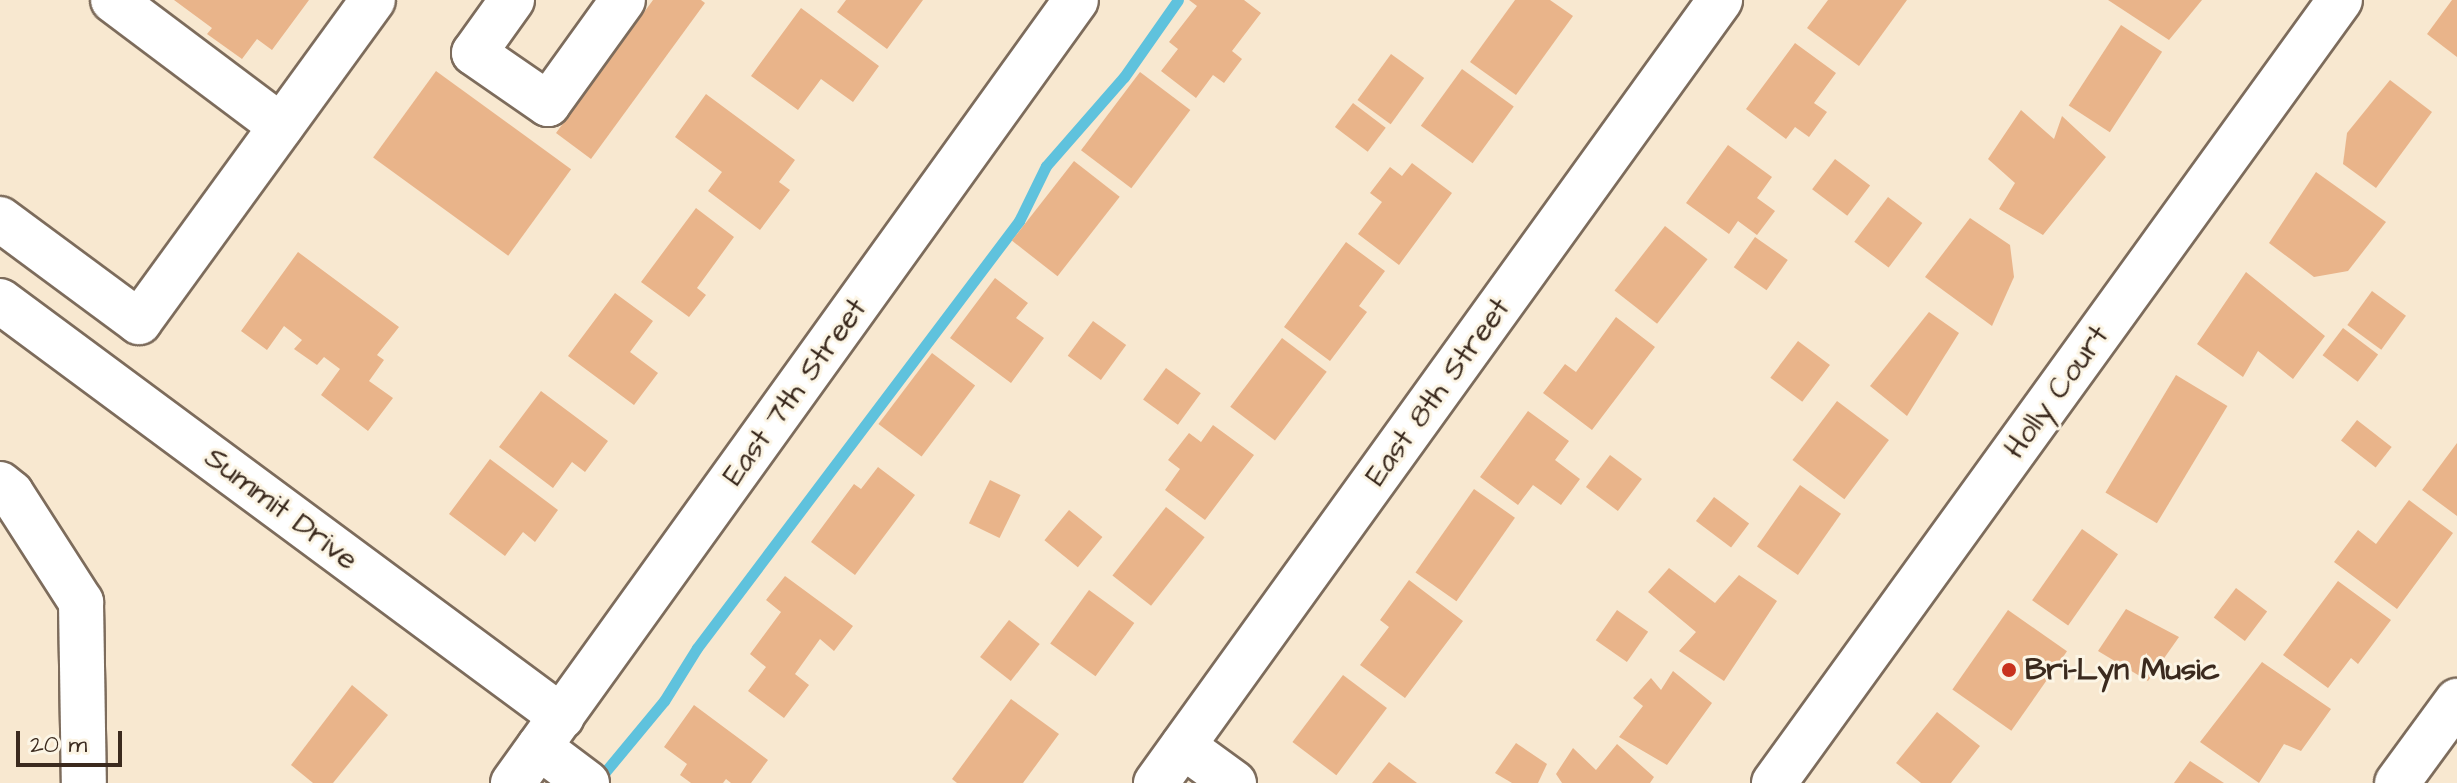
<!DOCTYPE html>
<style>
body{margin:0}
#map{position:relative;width:2457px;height:783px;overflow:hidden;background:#f8e8d0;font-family:"Architects Daughter",sans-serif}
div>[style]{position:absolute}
.stream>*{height:11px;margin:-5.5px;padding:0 5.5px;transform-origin:5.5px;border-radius:5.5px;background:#5fc2dd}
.building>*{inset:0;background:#e9b48a;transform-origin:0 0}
.roads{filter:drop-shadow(2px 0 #7d6c5c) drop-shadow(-2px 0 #7d6c5c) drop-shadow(0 2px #7d6c5c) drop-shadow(0 -2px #7d6c5c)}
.minor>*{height:44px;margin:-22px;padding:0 22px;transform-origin:22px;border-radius:22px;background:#fff}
.dots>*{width:22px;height:22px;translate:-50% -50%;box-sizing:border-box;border:4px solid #fcf5e5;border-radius:50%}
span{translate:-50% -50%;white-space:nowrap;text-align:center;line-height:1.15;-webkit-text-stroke:6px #fcf5e5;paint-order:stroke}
.street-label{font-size:30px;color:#3b2a1e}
.poi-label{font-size:30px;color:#3b2a1e;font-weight:700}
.left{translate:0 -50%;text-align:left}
.scale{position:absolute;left:16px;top:731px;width:106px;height:36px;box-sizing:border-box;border:4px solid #3b2a1e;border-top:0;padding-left:10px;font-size:24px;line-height:28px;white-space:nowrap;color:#3b2a1e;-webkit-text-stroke:6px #fcf5e5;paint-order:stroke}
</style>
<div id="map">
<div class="stream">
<i style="left:600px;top:778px;width:100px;rotate:-50.3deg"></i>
<i style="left:664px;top:701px;width:62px;rotate:-58.1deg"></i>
<i style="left:697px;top:648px;width:535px;rotate:-52.98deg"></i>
<i style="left:1019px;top:221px;width:61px;rotate:-63.9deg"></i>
<i style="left:1046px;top:166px;width:118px;rotate:-48.8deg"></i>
<i style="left:1124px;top:77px;width:94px;rotate:-55deg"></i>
</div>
<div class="building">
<i style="clip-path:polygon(174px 0,309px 0,272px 50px,257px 39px,242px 59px,207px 34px,212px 28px)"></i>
<i style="clip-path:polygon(653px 0,701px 0,705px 3px,591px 159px,556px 133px)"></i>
<i style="clip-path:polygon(846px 0,923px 0,887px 49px,837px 12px)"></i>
<i style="clip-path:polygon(1189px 0,1244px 0,1261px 13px,1232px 51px,1242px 59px,1224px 83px,1213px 75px,1196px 98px,1161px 71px,1178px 49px,1169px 42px,1197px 6px)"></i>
<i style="clip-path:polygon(1515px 0,1550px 0,1573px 16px,1516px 95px,1470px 62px)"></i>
<i style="clip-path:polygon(1828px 0,1907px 0,1859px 66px,1807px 28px)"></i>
<i style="clip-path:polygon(2108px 0,2202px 0,2169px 40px)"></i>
<i style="clip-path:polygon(2452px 0,2457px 0,2457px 57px,2427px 34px)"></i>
<i style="clip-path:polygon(801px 8px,879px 66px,853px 102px,821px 79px,798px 110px,751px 76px)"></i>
<i style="left:2121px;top:25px;width:49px;height:96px;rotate:33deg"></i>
<i style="clip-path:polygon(1795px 43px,1836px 73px,1814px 103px,1827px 112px,1809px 137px,1795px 127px,1786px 139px,1746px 109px)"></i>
<i style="left:1391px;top:54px;width:41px;height:57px;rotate:36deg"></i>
<i style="left:1462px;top:69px;width:64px;height:70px;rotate:36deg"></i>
<i style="left:436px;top:71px;width:167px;height:107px;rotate:36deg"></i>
<i style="left:1140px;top:72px;width:63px;height:98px;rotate:37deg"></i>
<i style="clip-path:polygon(2390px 80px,2432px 112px,2376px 188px,2343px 164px,2347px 133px)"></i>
<i style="clip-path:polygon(706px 94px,795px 160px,779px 182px,790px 190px,760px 230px,708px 191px,722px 172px,675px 137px)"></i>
<i style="left:1353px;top:103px;width:41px;height:30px;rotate:37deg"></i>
<i style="clip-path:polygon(2021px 110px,2054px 139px,2062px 116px,2106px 157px,2043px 235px,1999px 209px,2015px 183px,1988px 159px)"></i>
<i style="clip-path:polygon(1728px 145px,1772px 177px,1757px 198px,1775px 211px,1757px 235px,1738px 221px,1729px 234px,1686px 203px)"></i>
<i style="left:1835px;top:159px;width:44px;height:38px;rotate:37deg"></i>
<i style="left:1074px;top:161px;width:58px;height:101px;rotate:38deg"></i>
<i style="clip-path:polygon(1412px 163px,1452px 193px,1399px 265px,1358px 234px,1382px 202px,1370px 193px,1390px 167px,1402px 176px)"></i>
<i style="clip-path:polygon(2316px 172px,2386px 222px,2348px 271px,2314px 277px,2269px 243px)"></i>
<i style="left:1888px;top:197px;width:43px;height:56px;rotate:37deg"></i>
<i style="clip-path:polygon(696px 208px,734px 237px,697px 288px,706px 295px,689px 317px,641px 282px)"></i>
<i style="clip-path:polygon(1970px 218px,2010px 245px,2014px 277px,1992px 326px,1925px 277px)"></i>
<i style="left:1665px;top:226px;width:54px;height:82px;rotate:38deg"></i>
<i style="left:1755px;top:237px;width:40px;height:37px;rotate:35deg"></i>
<i style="clip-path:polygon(1346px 242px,1385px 271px,1359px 306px,1367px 312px,1330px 361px,1284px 327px)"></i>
<i style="clip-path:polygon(298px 252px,399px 327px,377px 355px,384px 360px,369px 381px,393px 398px,368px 431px,321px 395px,340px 369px,324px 357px,317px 365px,294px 349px,302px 340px,284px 326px,267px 350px,241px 331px)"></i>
<i style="clip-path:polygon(2246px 272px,2325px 336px,2293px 379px,2258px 351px,2243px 377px,2197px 344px)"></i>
<i style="clip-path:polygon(995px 278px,1028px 303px,1016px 318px,1044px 338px,1011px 383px,950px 338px)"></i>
<i style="left:2372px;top:291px;width:42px;height:42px;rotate:36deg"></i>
<i style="clip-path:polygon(615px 293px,653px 321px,630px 352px,658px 373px,634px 405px,568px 356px)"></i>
<i style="clip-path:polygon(1929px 312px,1959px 333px,1907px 416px,1870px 386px)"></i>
<i style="clip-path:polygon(1616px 317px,1655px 347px,1592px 430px,1543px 393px,1565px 364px,1576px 372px)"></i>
<i style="left:1093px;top:321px;width:41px;height:43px;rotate:36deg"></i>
<i style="left:2343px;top:328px;width:44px;height:34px;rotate:37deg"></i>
<i style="left:1282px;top:338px;width:56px;height:86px;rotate:37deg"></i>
<i style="left:1798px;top:341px;width:40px;height:46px;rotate:37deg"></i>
<i style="left:932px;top:353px;width:54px;height:89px;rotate:37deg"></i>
<i style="left:1166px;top:368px;width:43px;height:39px;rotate:36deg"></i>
<i style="left:2176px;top:375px;width:60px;height:137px;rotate:31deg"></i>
<i style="clip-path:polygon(541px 391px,608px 441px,585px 472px,572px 462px,553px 488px,499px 447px)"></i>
<i style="left:1837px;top:401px;width:65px;height:74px;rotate:37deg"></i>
<i style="clip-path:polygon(1528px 411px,1569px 441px,1555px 460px,1580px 479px,1561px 505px,1533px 485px,1518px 505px,1480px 477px)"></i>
<i style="left:2357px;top:420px;width:44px;height:26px;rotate:38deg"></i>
<i style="clip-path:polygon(1213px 425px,1254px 455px,1205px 520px,1165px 490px,1180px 469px,1168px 460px,1189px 433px,1201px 442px)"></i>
<i style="clip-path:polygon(2457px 443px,2457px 516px,2422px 490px)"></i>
<i style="left:1610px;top:455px;width:40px;height:40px;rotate:37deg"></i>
<i style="clip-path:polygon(490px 459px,558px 510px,535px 542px,523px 532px,505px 556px,449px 514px)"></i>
<i style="clip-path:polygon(878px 467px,915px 495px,855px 575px,811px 542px,854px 484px,861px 489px)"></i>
<i style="left:990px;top:480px;width:34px;height:48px;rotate:26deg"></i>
<i style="left:1800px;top:485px;width:50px;height:75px;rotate:35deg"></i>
<i style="left:1474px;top:489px;width:50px;height:102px;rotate:35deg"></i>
<i style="left:1714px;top:497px;width:44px;height:30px;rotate:37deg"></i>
<i style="clip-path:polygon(2409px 500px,2453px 533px,2397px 609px,2334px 562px,2358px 530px,2376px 544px)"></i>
<i style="left:1166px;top:507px;width:49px;height:87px;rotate:38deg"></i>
<i style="left:1069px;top:510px;width:43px;height:39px;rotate:39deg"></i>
<i style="left:2082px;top:529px;width:44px;height:87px;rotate:35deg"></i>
<i style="clip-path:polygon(1669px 568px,1715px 603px,1739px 575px,1777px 601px,1724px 681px,1679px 651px,1696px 632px,1648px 592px)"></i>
<i style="clip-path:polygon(785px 576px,853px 626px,834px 651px,820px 639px,795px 674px,809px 685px,784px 718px,748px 691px,766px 667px,750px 654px,781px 612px,766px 600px)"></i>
<i style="clip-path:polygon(1409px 580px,1463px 621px,1405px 698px,1360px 665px,1389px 627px,1380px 620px)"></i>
<i style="clip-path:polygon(2338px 581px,2391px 620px,2358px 664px,2351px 658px,2328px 688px,2283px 655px)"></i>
<i style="left:2236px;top:588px;width:39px;height:37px;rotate:37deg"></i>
<i style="left:1089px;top:590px;width:56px;height:66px;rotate:36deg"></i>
<i style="clip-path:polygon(2126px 609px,2179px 637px,2148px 681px,2098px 651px)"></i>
<i style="left:1617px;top:610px;width:38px;height:37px;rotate:35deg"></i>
<i style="left:2008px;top:610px;width:72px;height:97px;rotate:35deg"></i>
<i style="left:1009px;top:620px;width:39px;height:47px;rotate:38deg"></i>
<i style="clip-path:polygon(2262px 662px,2331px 709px,2301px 751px,2284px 744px,2259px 783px,2200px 742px)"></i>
<i style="clip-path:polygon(1673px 671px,1712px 703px,1667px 765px,1619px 737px,1643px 706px,1633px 698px,1651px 678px,1661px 690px)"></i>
<i style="left:1343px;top:675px;width:55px;height:84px;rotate:37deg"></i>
<i style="clip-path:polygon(352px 685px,388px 715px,333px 783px,313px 783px,291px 765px)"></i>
<i style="clip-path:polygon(1011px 699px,1059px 734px,1023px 783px,957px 783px,952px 779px)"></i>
<i style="clip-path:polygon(694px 705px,768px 760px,751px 783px,731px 783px,726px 779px,723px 783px,691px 783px,680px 775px,687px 764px,664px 747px)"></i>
<i style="clip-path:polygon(1937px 712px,1980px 746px,1951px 783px,1921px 783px,1896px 763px)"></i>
<i style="clip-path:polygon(1516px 743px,1547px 764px,1538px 783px,1512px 783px,1495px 773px)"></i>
<i style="clip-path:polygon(1617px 744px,1654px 777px,1650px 783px,1562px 783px,1556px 774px,1573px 748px,1596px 770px)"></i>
<i style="clip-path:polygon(2190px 761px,2224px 783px,2174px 783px)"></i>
<i style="clip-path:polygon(1389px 762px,1417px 783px,1372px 783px)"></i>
</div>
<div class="roads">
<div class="minor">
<i style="left:113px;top:0;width:210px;rotate:36.9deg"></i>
<i style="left:512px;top:0;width:65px;rotate:125.6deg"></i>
<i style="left:474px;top:53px;width:90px;rotate:34.6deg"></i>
<i style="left:548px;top:104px;width:128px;rotate:-54.2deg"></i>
<i style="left:0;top:219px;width:173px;rotate:36.5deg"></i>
<i style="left:139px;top:322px;width:398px;rotate:-54deg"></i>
<i style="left:0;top:301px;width:699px;rotate:36.51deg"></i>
<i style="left:0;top:484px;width:14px;rotate:39deg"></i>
<i style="left:11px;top:493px;width:130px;rotate:57.3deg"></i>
<i style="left:81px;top:602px;width:181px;rotate:89.1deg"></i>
<i style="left:1183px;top:746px;width:63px;rotate:36deg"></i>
<i style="left:539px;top:747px;width:60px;rotate:36.9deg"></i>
<i style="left:513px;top:783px;width:964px;rotate:-54.28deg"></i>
<i style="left:1156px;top:783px;width:965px;rotate:-54.23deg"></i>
<i style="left:1774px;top:783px;width:966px;rotate:-54.14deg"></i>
<i style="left:2397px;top:783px;width:102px;rotate:-53.8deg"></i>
</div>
</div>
<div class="dots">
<i style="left:2009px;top:670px;background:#c8321e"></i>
</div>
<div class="street-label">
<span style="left:795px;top:392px;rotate:-54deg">East 7th Street</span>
<span style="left:1438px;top:392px;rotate:-54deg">East 8th Street</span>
<span style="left:2057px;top:392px;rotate:-54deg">Holly Court</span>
<span style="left:281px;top:509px;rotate:37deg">Summit Drive</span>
</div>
<div class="poi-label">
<span class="left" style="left:2025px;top:670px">Bri-Lyn Music</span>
</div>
<div class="scale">20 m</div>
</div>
